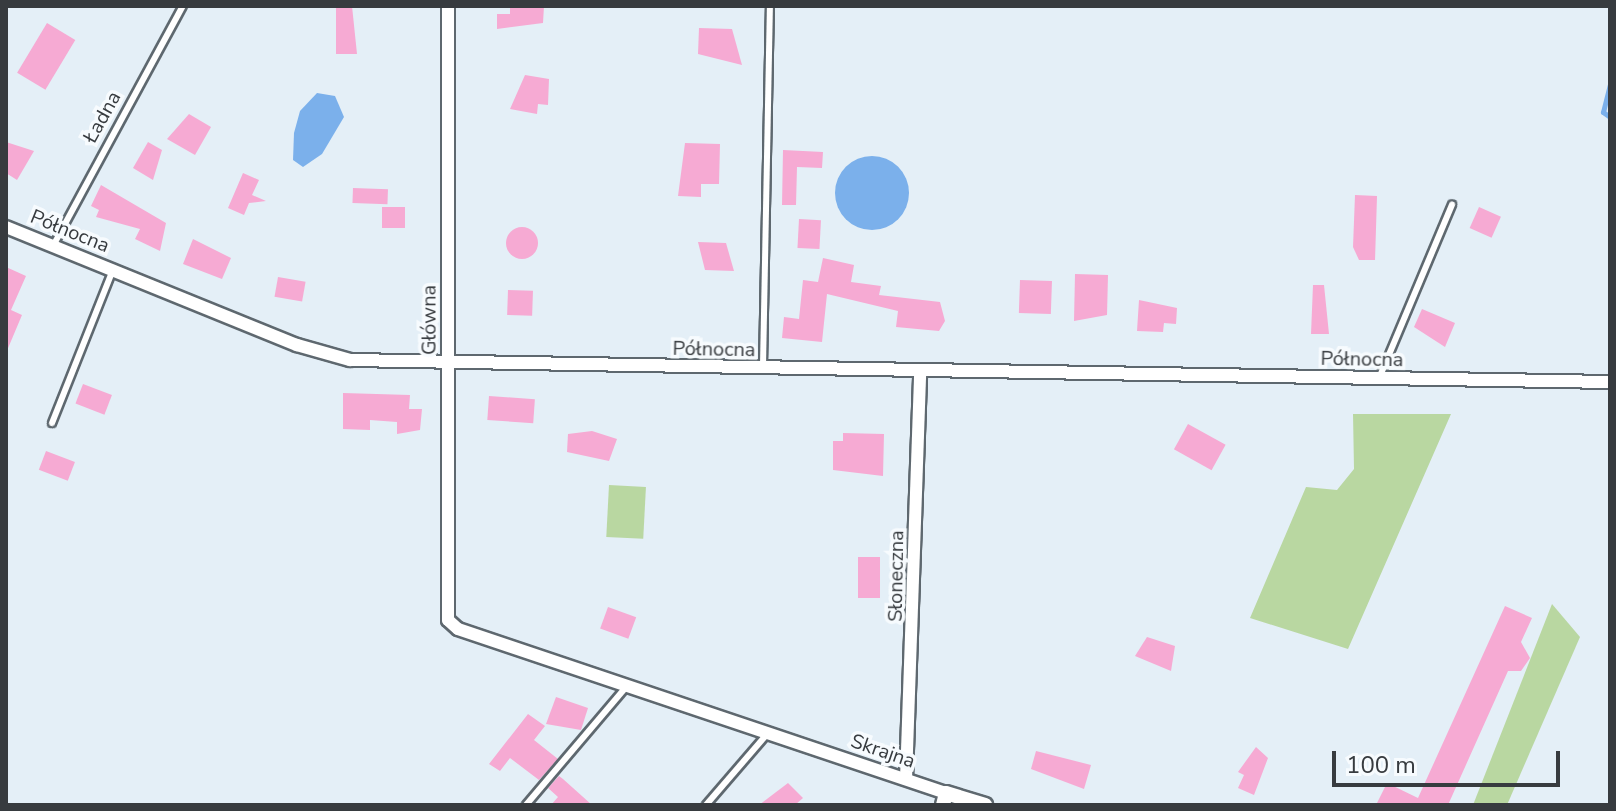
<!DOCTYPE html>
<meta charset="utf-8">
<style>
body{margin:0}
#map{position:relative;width:1616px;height:811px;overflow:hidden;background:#e4eff7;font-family:"Nunito Sans",sans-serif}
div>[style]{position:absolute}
.green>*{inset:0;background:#b9d7a1;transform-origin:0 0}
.water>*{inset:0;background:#7bb0eb}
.round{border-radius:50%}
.stream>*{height:5px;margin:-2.5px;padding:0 2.5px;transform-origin:2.5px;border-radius:2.5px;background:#7bb0eb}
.building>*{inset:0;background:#f6aad3;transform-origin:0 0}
.roads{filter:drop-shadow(2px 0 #5e686f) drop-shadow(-2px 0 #5e686f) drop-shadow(0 2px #5e686f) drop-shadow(0 -2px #5e686f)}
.service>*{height:6px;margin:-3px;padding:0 3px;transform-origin:3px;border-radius:3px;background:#fff}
.minor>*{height:12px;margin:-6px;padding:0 6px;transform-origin:6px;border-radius:6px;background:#fff}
.tertiary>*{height:14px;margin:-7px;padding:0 7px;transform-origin:7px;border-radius:7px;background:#fff}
span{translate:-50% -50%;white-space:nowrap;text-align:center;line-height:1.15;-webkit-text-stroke:7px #f7fbfe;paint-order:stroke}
.street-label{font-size:20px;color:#373b3f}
.frame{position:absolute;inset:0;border:8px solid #373b3f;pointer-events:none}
.scale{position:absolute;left:1332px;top:751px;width:228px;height:36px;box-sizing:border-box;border:4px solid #373b3f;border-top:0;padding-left:10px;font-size:24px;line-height:28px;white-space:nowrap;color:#373b3f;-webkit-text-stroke:6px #f7fbfe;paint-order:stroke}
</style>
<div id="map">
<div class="green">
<i style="clip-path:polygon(1353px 414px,1451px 414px,1348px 649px,1250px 618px,1306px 487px,1337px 490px,1354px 469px)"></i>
<i style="left:609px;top:485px;width:37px;height:52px;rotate:3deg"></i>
<i style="clip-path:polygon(1552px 604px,1580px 637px,1507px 805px,1473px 805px)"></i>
</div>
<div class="water">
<i style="clip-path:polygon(317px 93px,335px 96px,344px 117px,322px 154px,303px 167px,293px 160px,294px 133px,300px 111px)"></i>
<i class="round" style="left:835px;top:156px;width:74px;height:74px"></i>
</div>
<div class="stream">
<i style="left:1610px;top:84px;width:29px;rotate:104deg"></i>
<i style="left:1603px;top:112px;width:9px;rotate:36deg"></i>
</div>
<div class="building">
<i style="clip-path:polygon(336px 6px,352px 6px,357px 54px,336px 54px)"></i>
<i style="clip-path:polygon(510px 6px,544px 6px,543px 23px,497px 29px,497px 14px,510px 14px)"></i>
<i style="left:47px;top:23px;width:33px;height:58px;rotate:31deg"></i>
<i style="clip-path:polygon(699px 28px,732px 29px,742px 65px,698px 54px)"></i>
<i style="clip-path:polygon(525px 75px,549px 79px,548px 105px,538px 104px,537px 114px,510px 109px)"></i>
<i style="clip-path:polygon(189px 114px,211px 127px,195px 155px,167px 139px)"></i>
<i style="clip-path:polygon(6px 142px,34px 151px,17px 180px,6px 173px)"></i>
<i style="clip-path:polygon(148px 142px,162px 150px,153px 180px,133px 168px)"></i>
<i style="clip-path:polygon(685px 143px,720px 144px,719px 184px,701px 184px,701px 197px,678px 196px)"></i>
<i style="clip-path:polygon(783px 150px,823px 152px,822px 168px,797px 167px,796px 205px,782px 205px)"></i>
<i style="clip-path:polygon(243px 173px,259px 180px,252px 195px,266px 201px,249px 203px,244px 215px,228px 208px)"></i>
<i style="clip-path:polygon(101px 185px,166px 223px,160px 251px,135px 239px,140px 229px,96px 217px,99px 210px,91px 206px)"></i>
<i style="left:353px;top:188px;width:35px;height:15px;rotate:2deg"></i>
<i style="clip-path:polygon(1355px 195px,1377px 196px,1375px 260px,1359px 260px,1353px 247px)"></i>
<i style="left:405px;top:207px;width:21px;height:23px;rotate:90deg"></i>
<i style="left:1479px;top:207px;width:24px;height:23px;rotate:24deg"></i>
<i style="left:799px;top:219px;width:22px;height:29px;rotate:3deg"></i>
<i class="round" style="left:506px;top:227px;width:32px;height:32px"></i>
<i style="clip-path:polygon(193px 239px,231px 258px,222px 279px,183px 264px)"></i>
<i style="clip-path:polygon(698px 242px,726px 243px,734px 271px,705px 270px)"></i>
<i style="clip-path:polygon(823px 258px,854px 265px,851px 282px,881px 286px,879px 295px,940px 302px,945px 321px,939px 331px,896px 327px,898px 311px,827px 294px,822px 342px,782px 338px,784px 317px,799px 319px,803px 280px,818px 282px)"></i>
<i style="clip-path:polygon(6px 267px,26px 276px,11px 310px,22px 315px,6px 353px)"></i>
<i style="clip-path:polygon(1075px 274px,1108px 275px,1107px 315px,1074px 321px)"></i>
<i style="left:278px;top:277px;width:28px;height:20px;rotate:10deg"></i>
<i style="left:1020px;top:280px;width:32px;height:33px;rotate:2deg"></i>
<i style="clip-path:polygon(1313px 285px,1324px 285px,1329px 334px,1311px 334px)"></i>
<i style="left:508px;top:290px;width:25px;height:25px;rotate:2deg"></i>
<i style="clip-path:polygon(1139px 300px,1177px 308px,1176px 324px,1164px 323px,1163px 332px,1137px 331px)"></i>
<i style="clip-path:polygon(1422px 309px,1455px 323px,1445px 347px,1414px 327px)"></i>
<i style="left:83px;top:384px;width:31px;height:21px;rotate:21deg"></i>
<i style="clip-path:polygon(343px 393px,410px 395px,409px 409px,422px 409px,420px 430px,397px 434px,397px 422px,370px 420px,370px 430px,343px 429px)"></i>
<i style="left:489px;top:396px;width:46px;height:24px;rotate:4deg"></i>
<i style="left:1188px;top:424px;width:43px;height:29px;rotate:29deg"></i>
<i style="clip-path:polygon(592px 431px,617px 439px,609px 461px,567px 452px,568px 434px)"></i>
<i style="clip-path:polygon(843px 433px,884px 434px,883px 476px,833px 470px,833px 441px,843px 441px)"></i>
<i style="left:46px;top:451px;width:31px;height:20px;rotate:21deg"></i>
<i style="left:858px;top:557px;width:22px;height:41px"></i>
<i style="clip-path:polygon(1505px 606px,1532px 618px,1521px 642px,1530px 658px,1521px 671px,1508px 671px,1448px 805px,1376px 805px,1387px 783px,1418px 798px)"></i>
<i style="left:608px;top:607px;width:30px;height:23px;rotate:20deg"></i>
<i style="clip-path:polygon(1147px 637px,1175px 646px,1171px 671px,1135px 656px)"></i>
<i style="clip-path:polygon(556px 697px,588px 708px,581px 730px,546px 724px)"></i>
<i style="clip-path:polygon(528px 714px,545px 726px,534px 740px,558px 759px,539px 780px,510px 758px,500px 771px,489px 764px)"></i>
<i style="clip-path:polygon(1256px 747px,1268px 758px,1254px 795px,1238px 788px,1244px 775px,1238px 772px)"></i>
<i style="clip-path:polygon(1036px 751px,1091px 765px,1084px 789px,1031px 769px)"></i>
<i style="clip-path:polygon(559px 776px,563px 779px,592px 805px,551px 805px,558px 797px,548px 788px)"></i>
<i style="clip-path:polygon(788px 783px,803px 798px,795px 805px,759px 805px)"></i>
</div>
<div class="roads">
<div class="service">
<i style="left:53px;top:246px;width:273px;rotate:-61.6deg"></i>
<i style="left:763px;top:366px;width:360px;rotate:-88.9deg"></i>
<i style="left:1380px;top:376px;width:186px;rotate:-67.2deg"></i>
<i style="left:52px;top:423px;width:165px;rotate:-68.3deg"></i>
<i style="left:526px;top:805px;width:156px;rotate:-49.7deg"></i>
<i style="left:706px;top:805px;width:95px;rotate:-49.3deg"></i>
</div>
<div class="minor">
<i style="left:448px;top:6px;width:614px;rotate:90deg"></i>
<i style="left:448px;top:620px;width:13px;rotate:42deg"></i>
<i style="left:458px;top:629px;width:515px;rotate:18.58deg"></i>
<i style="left:6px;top:227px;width:314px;rotate:22.1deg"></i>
<i style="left:297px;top:345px;width:55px;rotate:15.8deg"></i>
<i style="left:350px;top:360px;width:1260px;rotate:1deg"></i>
<i style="left:906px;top:779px;width:407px;rotate:-88deg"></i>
</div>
<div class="tertiary">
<i style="left:943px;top:805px;width:12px;rotate:-76deg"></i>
<i style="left:946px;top:793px;width:41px;rotate:17.1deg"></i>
</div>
</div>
<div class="street-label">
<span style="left:102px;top:117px;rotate:-61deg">Ładna</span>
<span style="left:70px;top:231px;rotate:22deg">Północna</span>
<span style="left:429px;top:320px;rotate:-90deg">Główna</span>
<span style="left:714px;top:349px;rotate:1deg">Północna</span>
<span style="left:1362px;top:359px;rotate:1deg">Północna</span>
<span style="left:896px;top:576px;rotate:-89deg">Słoneczna</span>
<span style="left:883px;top:751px;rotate:19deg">Skrajna</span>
</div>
<div class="frame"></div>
<div class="scale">100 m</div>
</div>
